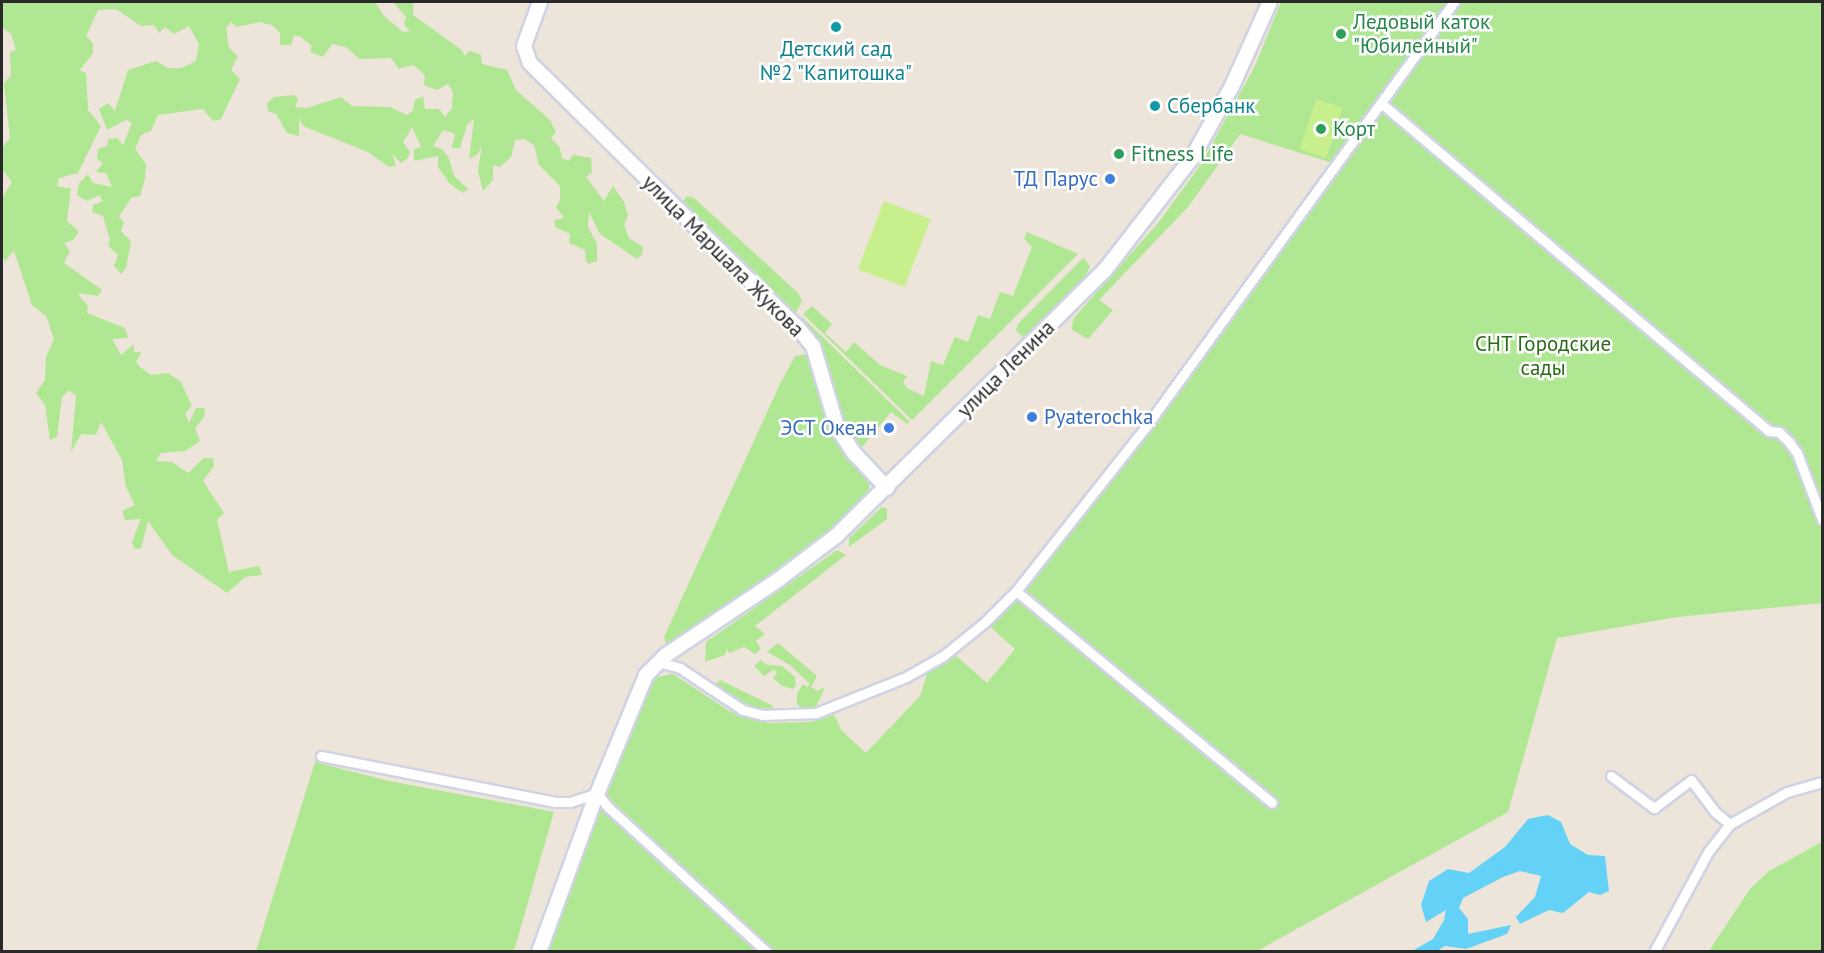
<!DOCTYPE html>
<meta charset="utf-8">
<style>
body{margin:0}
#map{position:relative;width:1824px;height:953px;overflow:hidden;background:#ede4da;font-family:"PT Sans",sans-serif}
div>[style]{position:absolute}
.green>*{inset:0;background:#b0e792}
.pitch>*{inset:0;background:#c7f08d;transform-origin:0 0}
.water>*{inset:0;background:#64d2f7}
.roads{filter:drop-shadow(2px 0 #cfd3e3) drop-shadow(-2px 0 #cfd3e3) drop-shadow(0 2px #cfd3e3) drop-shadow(0 -2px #cfd3e3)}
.street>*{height:9px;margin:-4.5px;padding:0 4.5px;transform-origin:4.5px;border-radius:4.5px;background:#fff}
.secondary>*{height:14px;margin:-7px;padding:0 7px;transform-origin:7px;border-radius:7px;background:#fff}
.dots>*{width:16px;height:16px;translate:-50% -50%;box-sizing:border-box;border:3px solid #fff;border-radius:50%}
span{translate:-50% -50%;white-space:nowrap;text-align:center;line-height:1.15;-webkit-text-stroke:5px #fff;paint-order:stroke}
.leisure-label{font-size:21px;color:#27864d}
.left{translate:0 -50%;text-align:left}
.culture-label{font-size:21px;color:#0d838f}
.shop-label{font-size:21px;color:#366cbe}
.right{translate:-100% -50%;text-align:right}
.street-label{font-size:21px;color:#292929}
.park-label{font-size:21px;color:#286b15}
.frame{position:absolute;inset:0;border:3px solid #292929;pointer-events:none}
</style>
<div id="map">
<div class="green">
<i style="clip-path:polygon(2px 2px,375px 2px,384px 16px,403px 32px,410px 31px,404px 25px,406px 17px,393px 2px,413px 2px,413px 15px,463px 51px,464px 56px,470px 51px,481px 55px,482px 64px,507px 70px,516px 90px,550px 120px,556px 132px,551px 138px,560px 148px,562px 158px,569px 161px,573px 155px,591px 158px,592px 172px,586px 177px,604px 201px,613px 186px,624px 202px,628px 216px,624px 225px,629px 238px,643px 247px,642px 255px,637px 259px,600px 234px,589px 212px,588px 227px,597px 244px,597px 261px,589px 264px,586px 261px,585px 250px,569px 243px,570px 234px,555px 227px,554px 220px,564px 218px,556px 207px,560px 200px,560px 186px,539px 165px,534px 145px,524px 139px,515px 140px,511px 157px,500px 167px,493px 165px,493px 180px,483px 191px,478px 171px,482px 145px,478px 154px,469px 159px,474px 119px,467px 125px,460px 148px,452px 148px,455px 134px,443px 130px,433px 146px,442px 149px,449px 158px,454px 176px,468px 189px,463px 193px,450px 184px,438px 167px,438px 156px,414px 161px,414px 149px,421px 147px,412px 127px,403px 142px,410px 152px,407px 159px,401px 163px,392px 154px,396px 165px,389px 167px,368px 152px,303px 126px,299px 118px,299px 136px,287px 133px,276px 114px,268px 111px,267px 103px,274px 97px,295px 95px,298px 100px,295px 107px,307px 108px,341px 97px,352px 106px,390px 107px,407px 115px,413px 111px,415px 100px,423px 96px,425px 109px,439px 109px,445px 117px,452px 108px,453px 93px,448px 84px,437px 90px,424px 85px,425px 75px,413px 65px,399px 69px,391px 58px,359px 59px,346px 47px,332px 44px,323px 57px,310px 52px,312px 46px,301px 37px,294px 35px,291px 45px,280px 45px,280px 33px,272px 25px,259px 22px,236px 27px,231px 22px,226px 28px,229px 48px,238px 56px,231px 70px,240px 79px,221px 119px,213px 121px,203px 109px,158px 115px,151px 131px,141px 135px,135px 149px,146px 164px,145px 179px,140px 196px,131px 198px,119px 217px,124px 222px,121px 231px,131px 241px,126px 268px,121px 274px,114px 266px,118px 255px,108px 246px,110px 240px,103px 216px,92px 212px,93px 205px,103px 201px,99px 195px,87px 201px,77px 195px,79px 183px,88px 174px,93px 183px,112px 187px,106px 173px,96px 172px,103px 163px,97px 159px,98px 149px,107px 146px,108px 139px,117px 138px,123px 145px,132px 123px,126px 120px,107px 130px,99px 109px,108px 103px,115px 111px,128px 70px,156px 61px,168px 68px,181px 68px,196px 61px,199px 44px,189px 26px,174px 34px,165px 27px,159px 33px,154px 25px,141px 26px,116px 9px,98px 10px,86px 36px,93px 43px,93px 53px,80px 70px,86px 73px,88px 110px,101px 126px,78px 173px,59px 178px,57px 186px,71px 189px,67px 221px,79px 232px,73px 240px,64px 243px,70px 251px,64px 263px,102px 290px,98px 296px,77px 293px,88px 306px,87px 313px,125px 328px,128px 338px,112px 339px,121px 355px,134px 344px,134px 353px,142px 351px,136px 362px,140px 367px,151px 375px,168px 373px,181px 382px,192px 406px,185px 413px,189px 423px,196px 408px,205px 408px,204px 417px,195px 428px,200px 441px,185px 451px,161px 453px,156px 461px,172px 462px,188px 473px,204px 458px,213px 458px,214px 466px,203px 481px,224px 513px,217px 520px,229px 572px,259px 566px,262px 575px,245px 577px,227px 593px,172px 555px,148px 521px,141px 549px,134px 548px,132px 542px,141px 519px,125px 520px,122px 511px,135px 505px,126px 487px,122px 460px,101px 422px,96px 435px,81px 434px,71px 452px,76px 396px,69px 390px,62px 397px,57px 437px,50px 440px,45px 405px,36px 393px,45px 380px,46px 357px,54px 339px,46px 316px,32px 305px,14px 251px,5px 261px,2px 255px,2px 198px,12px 182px,2px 169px,2px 148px,10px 138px,4px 84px,11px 75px,10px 52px,16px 50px,11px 34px,2px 27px)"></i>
<i style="clip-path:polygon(1281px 2px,1822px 2px,1822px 603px,1677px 617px,1557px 638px,1508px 812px,1257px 951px,546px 952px,651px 678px,673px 674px,729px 711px,768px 723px,811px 722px,834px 715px,842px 731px,866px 753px,920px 696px,928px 671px,953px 653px,987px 683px,1015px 649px,985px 622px,1082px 506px,1336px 164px,1240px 134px,1188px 207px,1099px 300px,1113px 310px,1088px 339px,1072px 330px,1073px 319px,1159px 222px,1201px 164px,1255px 66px)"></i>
<i style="clip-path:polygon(687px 196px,694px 198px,797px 292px,802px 300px,796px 313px,793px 315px,681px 205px)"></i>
<i style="clip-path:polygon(1027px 232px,1078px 254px,912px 420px,803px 314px,812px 306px,832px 324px,825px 333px,846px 352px,854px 342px,880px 365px,907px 376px,903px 382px,907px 388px,924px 396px,931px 361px,943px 365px,955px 337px,968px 342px,978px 315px,990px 319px,1000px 292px,1013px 296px,1032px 247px,1024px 239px)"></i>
<i style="clip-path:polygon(1083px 258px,1090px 266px,1086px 275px,1024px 338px,1016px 331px,1018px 324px)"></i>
<i style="clip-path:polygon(802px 317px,910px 422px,907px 424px,891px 412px,858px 452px,839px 415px,825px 359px,800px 323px)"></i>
<i style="clip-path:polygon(810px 354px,834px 435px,870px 479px,869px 491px,839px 523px,797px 557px,666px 644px,664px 637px,780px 384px,795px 356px)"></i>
<i style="clip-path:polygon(882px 507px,887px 508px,887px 519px,849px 547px,849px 538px)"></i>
<i style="clip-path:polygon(837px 550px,846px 555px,755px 626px,765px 634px,756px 641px,761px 649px,755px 654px,744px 647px,729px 653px,727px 649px,725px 655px,705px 662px,706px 642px)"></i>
<i style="clip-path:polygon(778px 643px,817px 676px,811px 687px,817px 691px,825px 687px,815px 709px,804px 710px,797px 704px,797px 694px,803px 684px,807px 687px,810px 684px,790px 665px,767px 652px)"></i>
<i style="clip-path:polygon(761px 660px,767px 665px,782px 666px,795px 677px,796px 685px,793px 689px,782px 686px,773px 678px,777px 673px,774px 669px,764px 676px,754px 666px)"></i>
<i style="clip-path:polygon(720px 680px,773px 706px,772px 710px,742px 705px,713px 686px)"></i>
<i style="clip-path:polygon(315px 762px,389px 781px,554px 812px,514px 951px,256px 951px)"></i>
<i style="clip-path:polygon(1822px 842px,1822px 951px,1709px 951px,1750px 889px,1769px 871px)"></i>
</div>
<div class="pitch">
<i style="left:1316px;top:99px;width:28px;height:53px;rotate:18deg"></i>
<i style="left:884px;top:201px;width:50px;height:73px;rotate:21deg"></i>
</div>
<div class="water">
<i style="clip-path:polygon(1548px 815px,1561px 822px,1570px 844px,1588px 855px,1605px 856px,1609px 891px,1600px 895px,1589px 892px,1563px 913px,1549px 910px,1520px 924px,1516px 917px,1535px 897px,1541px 876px,1520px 871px,1503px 877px,1463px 898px,1459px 908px,1468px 919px,1468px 934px,1511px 925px,1507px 934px,1466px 949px,1445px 946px,1437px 951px,1412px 951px,1433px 939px,1444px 920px,1446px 910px,1426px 922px,1421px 905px,1429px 881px,1448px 869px,1469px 873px,1505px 847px,1528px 819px)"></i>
</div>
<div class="roads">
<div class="street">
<i style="left:1381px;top:103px;width:508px;rotate:40.21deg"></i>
<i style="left:1769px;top:431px;width:10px;rotate:6deg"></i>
<i style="left:1779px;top:432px;width:14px;rotate:45deg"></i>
<i style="left:1789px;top:442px;width:14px;rotate:54deg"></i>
<i style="left:1797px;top:453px;width:71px;rotate:69.3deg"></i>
<i style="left:1016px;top:591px;width:332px;rotate:39.6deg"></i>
<i style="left:658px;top:662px;width:23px;rotate:15deg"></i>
<i style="left:680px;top:668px;width:76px;rotate:33.7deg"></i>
<i style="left:743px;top:710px;width:21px;rotate:14deg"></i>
<i style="left:763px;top:715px;width:53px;rotate:-2.2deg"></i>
<i style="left:816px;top:713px;width:97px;rotate:-21.8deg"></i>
<i style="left:906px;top:677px;width:43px;rotate:-29.6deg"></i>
<i style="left:943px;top:656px;width:54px;rotate:-39deg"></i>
<i style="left:985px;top:622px;width:44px;rotate:-45deg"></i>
<i style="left:1016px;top:591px;width:211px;rotate:-51.7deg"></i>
<i style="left:1147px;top:425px;width:523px;rotate:-54.03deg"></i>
<i style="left:321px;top:756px;width:239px;rotate:11.1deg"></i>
<i style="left:556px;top:802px;width:14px"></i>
<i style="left:570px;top:802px;width:28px;rotate:-18deg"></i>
<i style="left:597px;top:793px;width:18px;rotate:52deg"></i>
<i style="left:608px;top:807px;width:215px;rotate:42.4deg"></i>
<i style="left:1611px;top:776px;width:54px;rotate:36.7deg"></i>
<i style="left:1654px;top:808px;width:46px;rotate:-37.1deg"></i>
<i style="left:1691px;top:780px;width:40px;rotate:53deg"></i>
<i style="left:1715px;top:812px;width:19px;rotate:39deg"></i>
<i style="left:1654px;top:952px;width:114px;rotate:-61.6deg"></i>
<i style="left:1708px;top:852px;width:36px;rotate:-52deg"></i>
<i style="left:1730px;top:824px;width:65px;rotate:-29.3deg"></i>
<i style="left:1787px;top:792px;width:36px;rotate:-16deg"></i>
</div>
<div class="secondary">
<i style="left:540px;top:2px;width:47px;rotate:110deg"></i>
<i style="left:524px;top:46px;width:18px;rotate:71deg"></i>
<i style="left:530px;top:63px;width:375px;rotate:44.7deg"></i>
<i style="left:797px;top:327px;width:25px;rotate:50deg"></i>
<i style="left:813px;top:346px;width:84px;rotate:73.5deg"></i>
<i style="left:837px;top:427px;width:31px;rotate:57deg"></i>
<i style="left:854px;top:453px;width:48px;rotate:46.7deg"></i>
<i style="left:539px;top:952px;width:163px;rotate:-69.9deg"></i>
<i style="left:595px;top:799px;width:134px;rotate:-67.6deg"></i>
<i style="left:646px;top:675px;width:28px;rotate:-45deg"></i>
<i style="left:666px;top:655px;width:135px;rotate:-33.8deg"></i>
<i style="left:778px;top:580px;width:73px;rotate:-37.2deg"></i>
<i style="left:836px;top:536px;width:378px;rotate:-44.7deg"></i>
<i style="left:1105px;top:270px;width:142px;rotate:-52.2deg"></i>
<i style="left:1192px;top:158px;width:82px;rotate:-60.9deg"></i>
<i style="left:1232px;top:86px;width:92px;rotate:-65.7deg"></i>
</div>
</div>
<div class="dots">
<i style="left:836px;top:27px;background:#0f9aa8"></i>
<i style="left:1341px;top:34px;background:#2e9e5b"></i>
<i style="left:1155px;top:106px;background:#0f9aa8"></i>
<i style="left:1321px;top:129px;background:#2e9e5b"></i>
<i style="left:1119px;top:154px;background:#2e9e5b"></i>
<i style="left:1110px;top:179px;background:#3f7fe0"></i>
<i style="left:1032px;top:417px;background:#3f7fe0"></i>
<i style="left:889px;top:428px;background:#3f7fe0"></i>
</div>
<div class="leisure-label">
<span class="left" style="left:1353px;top:34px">Ледовый каток<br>"Юбилейный"</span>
<span class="left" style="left:1333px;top:129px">Корт</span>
<span class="left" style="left:1131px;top:154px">Fitness Life</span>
</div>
<div class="culture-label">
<span style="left:836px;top:61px">Детский сад<br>№2 "Капитошка"</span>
<span class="left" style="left:1167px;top:106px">Сбербанк</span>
</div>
<div class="shop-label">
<span class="right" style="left:1098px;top:179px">ТД Парус</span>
<span class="left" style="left:1044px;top:417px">Pyaterochka</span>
<span class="right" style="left:877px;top:428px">ЭСТ Океан</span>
</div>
<div class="street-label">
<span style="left:723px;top:256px;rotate:45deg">улица Маршала Жукова</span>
<span style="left:1006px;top:369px;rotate:-45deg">улица Ленина</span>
</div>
<div class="park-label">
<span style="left:1543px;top:356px">СНТ Городские<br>сады</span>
</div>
<div class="frame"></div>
</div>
